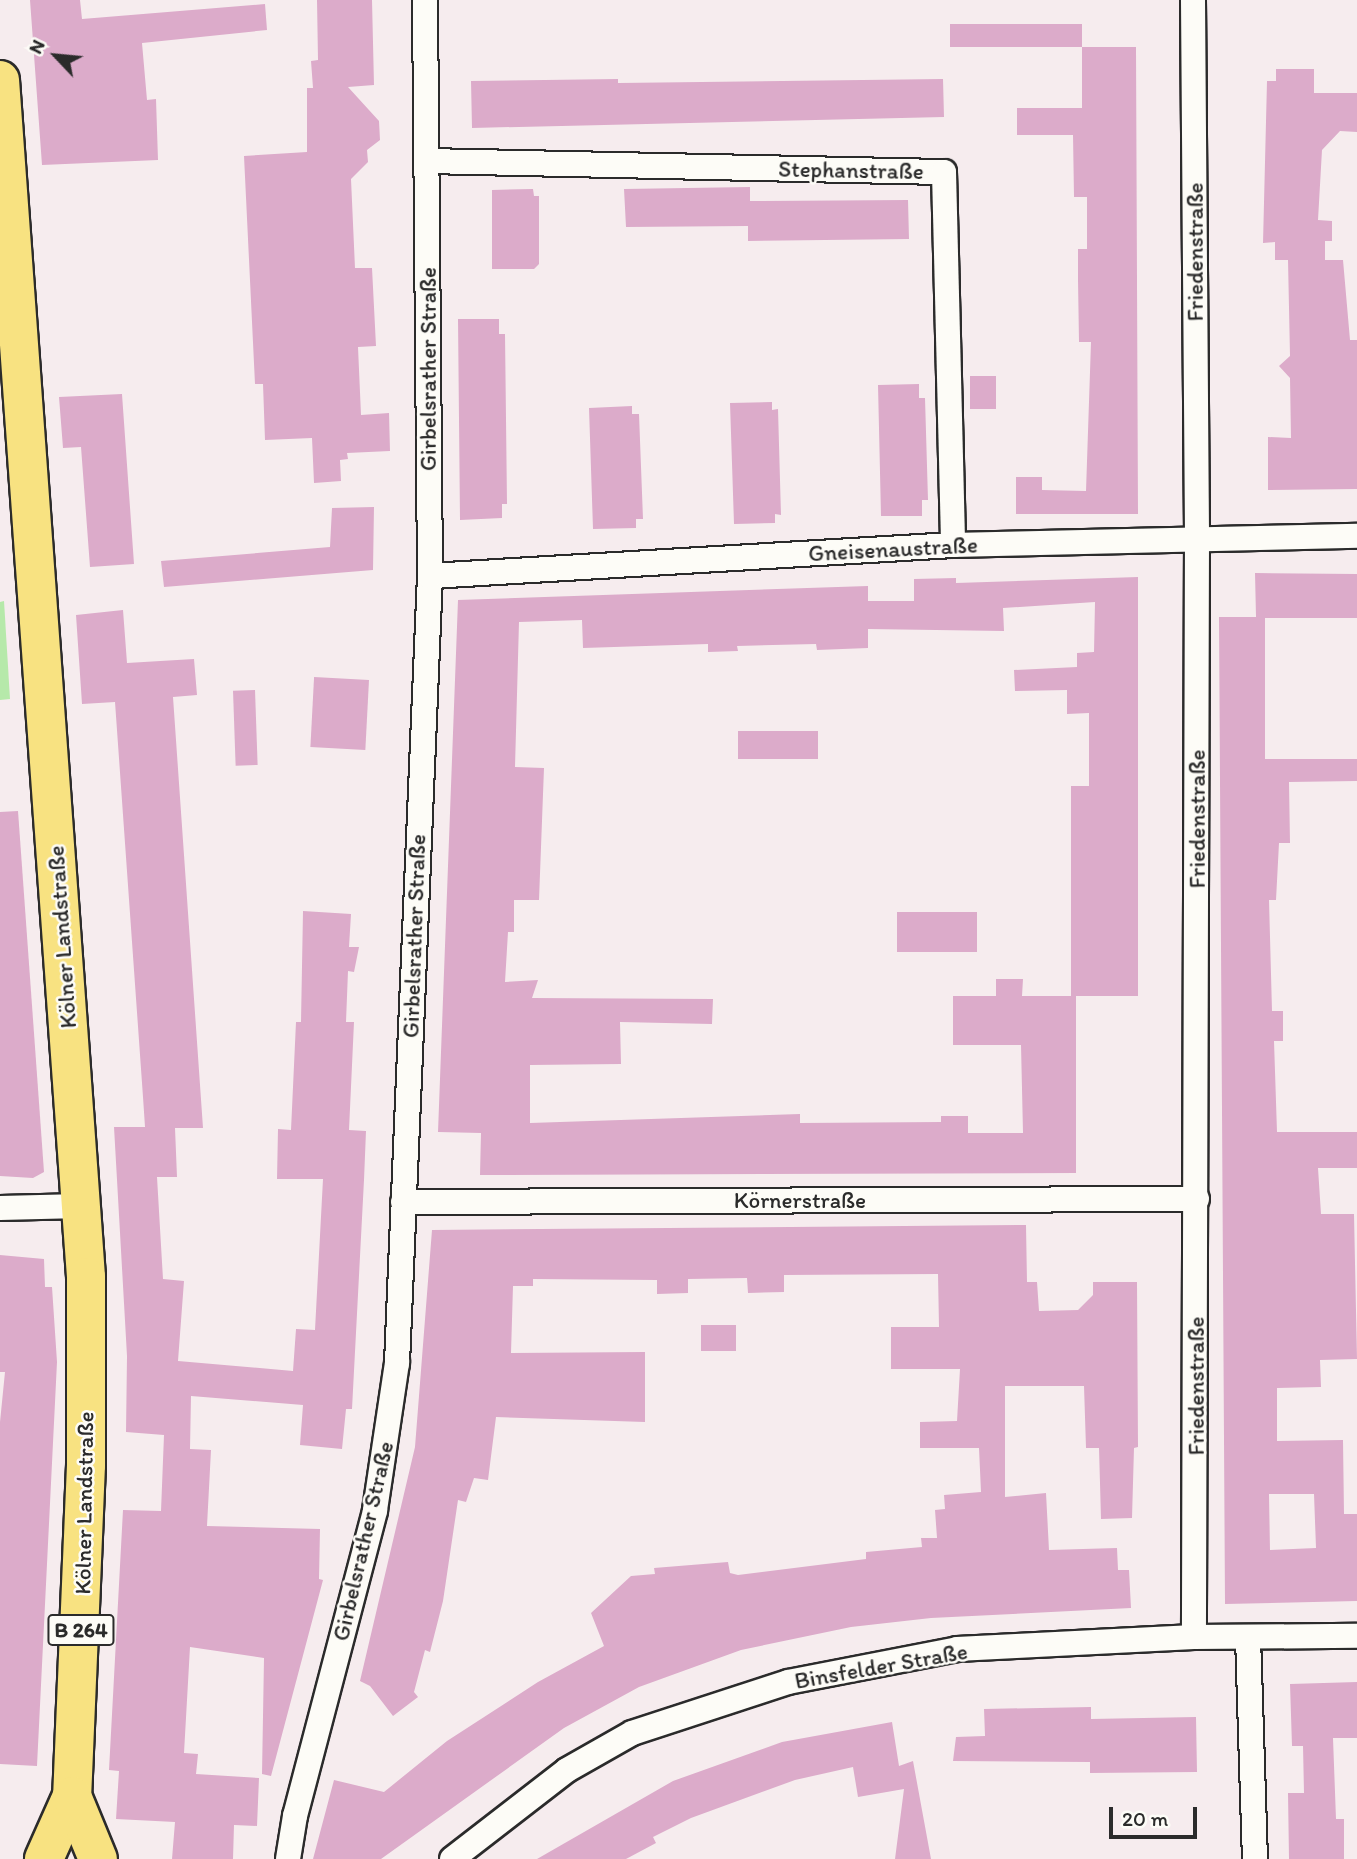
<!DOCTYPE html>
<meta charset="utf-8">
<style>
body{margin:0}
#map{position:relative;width:1357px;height:1859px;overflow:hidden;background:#f6ecee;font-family:Itim,sans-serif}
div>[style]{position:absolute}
.green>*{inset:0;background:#b6e9aa}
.building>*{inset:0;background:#dcabca;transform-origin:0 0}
.roads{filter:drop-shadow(2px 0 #2b2b2b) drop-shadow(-2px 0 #2b2b2b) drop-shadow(0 2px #2b2b2b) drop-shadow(0 -2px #2b2b2b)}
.street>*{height:24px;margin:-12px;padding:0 12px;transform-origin:12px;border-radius:12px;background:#fdfcf7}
.primary>*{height:38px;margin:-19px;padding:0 19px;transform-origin:19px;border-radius:19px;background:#f8e281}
span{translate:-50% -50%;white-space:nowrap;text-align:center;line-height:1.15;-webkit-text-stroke:5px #fdfcf7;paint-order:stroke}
.shield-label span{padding:2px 5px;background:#fdfcf7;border:2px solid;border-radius:5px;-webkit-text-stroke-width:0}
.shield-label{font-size:21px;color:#2b2b2b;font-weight:700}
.street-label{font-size:23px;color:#2b2b2b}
.north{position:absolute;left:21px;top:21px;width:70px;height:70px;-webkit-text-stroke:5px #fdfcf7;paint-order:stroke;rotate:296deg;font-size:19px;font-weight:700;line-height:28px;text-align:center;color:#2b2b2b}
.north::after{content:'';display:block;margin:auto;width:24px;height:32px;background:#2b2b2b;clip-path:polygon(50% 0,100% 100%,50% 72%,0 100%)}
.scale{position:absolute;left:1109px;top:1807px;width:88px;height:32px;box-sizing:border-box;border:4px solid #2b2b2b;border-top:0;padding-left:9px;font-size:21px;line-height:24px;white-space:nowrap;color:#2b2b2b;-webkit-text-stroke:5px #fdfcf7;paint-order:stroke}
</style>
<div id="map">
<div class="green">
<i style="clip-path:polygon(4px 601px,10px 699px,0 700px,0 602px)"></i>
</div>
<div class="building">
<i style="clip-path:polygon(30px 0,80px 0,82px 19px,265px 4px,267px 30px,142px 43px,147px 100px,156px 99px,158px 160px,42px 165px)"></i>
<i style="clip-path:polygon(317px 0,372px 0,374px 85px,348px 87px,379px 121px,380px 140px,367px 150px,368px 162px,351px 179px,355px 268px,372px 268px,376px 346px,358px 347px,361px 415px,389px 413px,390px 451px,347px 453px,348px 459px,340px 460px,341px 481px,314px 483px,312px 438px,265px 440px,263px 384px,255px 384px,244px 156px,307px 152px,307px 88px,313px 88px,311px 61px,318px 60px)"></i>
<i style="left:1082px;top:24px;width:23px;height:132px;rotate:90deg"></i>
<i style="clip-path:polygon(1082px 47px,1136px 47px,1138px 514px,1016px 514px,1016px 477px,1042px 477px,1042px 490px,1086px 491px,1091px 342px,1079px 342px,1078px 280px,1078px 249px,1087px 249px,1087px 197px,1074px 197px,1073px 135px,1017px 135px,1017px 108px,1082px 108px)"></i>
<i style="clip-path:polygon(1276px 69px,1314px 69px,1314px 93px,1357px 93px,1357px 132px,1340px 131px,1322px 150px,1318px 220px,1332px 221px,1332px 241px,1325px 241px,1325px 260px,1343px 260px,1350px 340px,1357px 340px,1357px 489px,1268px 490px,1268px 437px,1291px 438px,1290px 378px,1279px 366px,1290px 356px,1288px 260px,1275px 260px,1275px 242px,1263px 243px,1267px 81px,1276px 81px)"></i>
<i style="clip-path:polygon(618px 79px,618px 83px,943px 79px,944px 117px,472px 128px,471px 81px)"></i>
<i style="clip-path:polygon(750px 187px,750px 201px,908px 200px,909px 239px,748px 241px,748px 226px,626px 227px,624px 189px)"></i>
<i style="clip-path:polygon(533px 189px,534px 196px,539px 196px,539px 264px,534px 269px,492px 269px,492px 190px)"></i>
<i style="clip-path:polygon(458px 319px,499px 319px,499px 334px,505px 334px,507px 504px,502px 504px,502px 518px,460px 520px)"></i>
<i style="left:970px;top:376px;width:26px;height:33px"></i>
<i style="clip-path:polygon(919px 384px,919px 398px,925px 398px,928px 500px,922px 500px,922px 516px,881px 516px,878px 385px)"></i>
<i style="clip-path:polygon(122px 394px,134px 564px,90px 567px,81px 447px,63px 448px,59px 397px)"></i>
<i style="clip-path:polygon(772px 402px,772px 410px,778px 409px,781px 515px,775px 514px,775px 523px,734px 524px,730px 403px)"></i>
<i style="clip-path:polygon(632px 406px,632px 414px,639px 414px,643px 519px,636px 519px,636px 528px,593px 529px,589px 408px)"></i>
<i style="clip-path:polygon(374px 507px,373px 570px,164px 587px,161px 561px,330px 547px,332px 508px)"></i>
<i style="clip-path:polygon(evenodd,1255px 573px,1357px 574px,1357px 618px,1265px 618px,1265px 759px,1357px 759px,1357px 781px,1289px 782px,1290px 843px,1279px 843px,1276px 900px,1269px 900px,1272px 1011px,1283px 1011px,1283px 1041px,1274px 1041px,1277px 1132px,1357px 1132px,1357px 1168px,1318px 1168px,1321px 1214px,1354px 1214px,1357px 1359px,1320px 1360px,1321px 1387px,1277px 1388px,1277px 1441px,1343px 1440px,1344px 1514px,1357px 1514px,1357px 1601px,1225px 1604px,1219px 617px,1256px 617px,1255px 573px,1269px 1494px,1314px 1494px,1316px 1548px,1270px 1550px,1269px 1494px)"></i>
<i style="clip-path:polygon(evenodd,1138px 577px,1138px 996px,1076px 996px,1076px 1173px,480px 1175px,481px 1133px,438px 1132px,458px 600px,868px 586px,868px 601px,914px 601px,914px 579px,956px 578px,956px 583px,1138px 577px,1095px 602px,1094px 652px,1077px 653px,1077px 667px,1014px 670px,1015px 691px,1067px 690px,1067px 714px,1089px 713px,1089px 786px,1071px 786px,1071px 996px,1022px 996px,1023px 979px,996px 979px,996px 996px,953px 996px,953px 1045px,1021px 1045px,1023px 1133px,968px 1133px,968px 1116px,941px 1116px,941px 1122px,800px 1123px,800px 1114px,530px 1123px,530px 1065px,621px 1064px,620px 1022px,712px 1024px,713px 999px,532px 998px,538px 980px,505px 982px,508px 932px,514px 932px,514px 900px,539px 900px,544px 768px,515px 767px,519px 622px,582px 620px,583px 648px,708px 644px,708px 652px,738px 651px,737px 646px,816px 644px,817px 650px,868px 648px,868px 629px,1004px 631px,1003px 608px,1095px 602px)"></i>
<i style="clip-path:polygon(123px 610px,127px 663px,194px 659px,197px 695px,173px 697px,203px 1128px,175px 1128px,177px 1177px,157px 1177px,163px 1279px,184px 1281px,178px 1361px,293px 1371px,296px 1329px,315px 1330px,323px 1179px,277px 1179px,278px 1129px,291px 1130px,296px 1022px,301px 1022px,303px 911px,351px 914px,349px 947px,359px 947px,354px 972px,348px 971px,346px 1022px,354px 1022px,349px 1130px,366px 1131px,364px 1180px,352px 1409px,346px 1409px,342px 1449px,300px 1445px,303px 1405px,191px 1396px,190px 1449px,211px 1450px,207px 1526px,320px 1529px,319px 1579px,323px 1580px,271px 1776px,262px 1774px,264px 1658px,190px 1647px,184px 1753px,198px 1754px,196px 1774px,259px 1778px,257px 1826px,234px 1825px,233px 1859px,172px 1859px,175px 1822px,116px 1819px,119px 1771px,109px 1770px,123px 1510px,161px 1511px,164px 1435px,126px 1432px,127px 1356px,114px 1127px,145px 1127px,143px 1097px,115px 702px,82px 704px,76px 615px)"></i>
<i style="left:369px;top:680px;width:70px;height:55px;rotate:93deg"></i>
<i style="left:255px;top:690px;width:75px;height:22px;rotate:88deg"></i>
<i style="left:738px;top:731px;width:80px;height:28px"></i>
<i style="clip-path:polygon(18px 811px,44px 1172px,33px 1178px,0 1176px,0 812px)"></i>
<i style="left:897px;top:912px;width:80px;height:40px"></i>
<i style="clip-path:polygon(1026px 1225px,1027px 1282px,1037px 1282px,1039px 1311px,1078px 1310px,1093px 1295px,1093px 1282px,1137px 1282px,1138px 1447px,1134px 1448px,1132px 1518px,1101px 1519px,1099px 1448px,1086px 1448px,1084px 1386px,1005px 1386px,1005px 1497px,1046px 1493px,1049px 1550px,1117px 1548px,1118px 1570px,1129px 1570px,1131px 1608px,931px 1618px,851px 1627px,741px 1650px,639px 1687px,564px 1728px,381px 1859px,313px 1859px,334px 1780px,384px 1792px,447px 1741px,538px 1682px,604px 1646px,591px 1613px,631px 1576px,655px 1574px,654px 1568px,728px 1562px,730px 1573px,738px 1575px,866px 1559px,866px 1552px,922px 1547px,921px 1538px,937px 1538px,935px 1510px,945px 1509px,944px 1495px,981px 1492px,979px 1448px,920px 1448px,920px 1422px,957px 1421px,960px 1369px,891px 1369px,891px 1327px,939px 1327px,938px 1274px,784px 1275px,784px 1292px,748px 1293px,747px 1278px,688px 1279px,688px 1293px,657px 1294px,657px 1280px,533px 1279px,533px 1286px,513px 1286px,511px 1353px,645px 1352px,645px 1422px,496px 1417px,488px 1480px,474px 1478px,466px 1502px,458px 1500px,443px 1601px,430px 1652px,425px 1650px,414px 1692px,418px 1697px,393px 1716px,370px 1686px,360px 1681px,415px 1447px,432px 1230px)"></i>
<i style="clip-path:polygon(0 1255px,44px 1259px,45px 1287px,52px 1287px,57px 1362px,37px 1766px,0 1764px,0 1422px,5px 1372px,0 1372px)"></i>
<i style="left:701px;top:1325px;width:35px;height:26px"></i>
<i style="clip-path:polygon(1357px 1682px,1357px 1738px,1333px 1738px,1336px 1819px,1344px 1819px,1344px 1859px,1289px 1859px,1288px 1793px,1304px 1793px,1303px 1746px,1292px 1746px,1290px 1684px)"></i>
<i style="clip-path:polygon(1091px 1707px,1091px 1719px,1196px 1717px,1197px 1772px,1090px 1773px,1090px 1762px,953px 1761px,956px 1737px,985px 1736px,984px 1709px)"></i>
<i style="clip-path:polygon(892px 1722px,899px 1766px,913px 1761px,931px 1859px,895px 1859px,904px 1789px,858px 1797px,853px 1767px,795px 1780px,691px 1818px,653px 1837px,656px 1843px,626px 1859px,537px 1859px,673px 1781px,782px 1742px)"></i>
</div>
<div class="roads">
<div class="street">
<i style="left:1193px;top:0;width:538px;rotate:89.57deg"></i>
<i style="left:1197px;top:538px;width:1099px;rotate:90.16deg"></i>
<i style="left:426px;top:161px;width:518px;rotate:1.22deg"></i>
<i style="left:944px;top:172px;width:373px;rotate:88.6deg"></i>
<i style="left:430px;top:576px;width:524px;rotate:-3.39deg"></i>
<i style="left:953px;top:545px;width:404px;rotate:-1.3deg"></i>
<i style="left:403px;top:1202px;width:794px;rotate:-0.22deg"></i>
<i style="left:0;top:1208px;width:81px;rotate:-1.4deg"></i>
<i style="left:1248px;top:1637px;width:222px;rotate:88.2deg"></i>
<i style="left:288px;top:1859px;width:44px;rotate:-80.8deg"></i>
<i style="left:295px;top:1816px;width:316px;rotate:-75.3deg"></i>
<i style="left:375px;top:1510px;width:149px;rotate:-81.5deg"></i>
<i style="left:397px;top:1363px;width:788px;rotate:-87.6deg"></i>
<i style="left:430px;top:576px;width:576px;rotate:-90.5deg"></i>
<i style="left:452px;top:1859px;width:145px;rotate:-37.7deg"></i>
<i style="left:567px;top:1770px;width:75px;rotate:-29.6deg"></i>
<i style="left:632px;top:1733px;width:164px;rotate:-18.1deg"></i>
<i style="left:788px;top:1682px;width:172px;rotate:-11deg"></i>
<i style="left:957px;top:1649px;width:237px;rotate:-2.9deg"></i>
<i style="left:1194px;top:1637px;width:163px;rotate:-0.4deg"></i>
</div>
<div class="primary">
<i style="left:0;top:80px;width:1200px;rotate:85.89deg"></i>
<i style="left:86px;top:1277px;width:188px;rotate:90deg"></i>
<i style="left:86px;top:1465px;width:331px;rotate:92.4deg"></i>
<i style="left:72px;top:1796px;width:69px;rotate:114deg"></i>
<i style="left:72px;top:1796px;width:68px;rotate:67.6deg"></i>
</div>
</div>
<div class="shield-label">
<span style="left:81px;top:1630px">B 264</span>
</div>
<div class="street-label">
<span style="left:851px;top:170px;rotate:1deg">Stephanstraße</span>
<span style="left:1195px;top:252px;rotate:-90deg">Friedenstraße</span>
<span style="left:428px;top:369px;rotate:-90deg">Girbelsrather Straße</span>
<span style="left:893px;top:549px;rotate:-3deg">Gneisenaustraße</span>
<span style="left:1197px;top:819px;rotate:-90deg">Friedenstraße</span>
<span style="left:414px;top:936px;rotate:-88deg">Girbelsrather Straße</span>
<span style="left:62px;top:937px;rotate:-94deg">Kölner Landstraße</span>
<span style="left:800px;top:1200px">Körnerstraße</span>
<span style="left:1196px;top:1386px;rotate:-90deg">Friedenstraße</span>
<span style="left:84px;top:1503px;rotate:-89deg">Kölner Landstraße</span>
<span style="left:363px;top:1541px;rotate:-77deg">Girbelsrather Straße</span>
<span style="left:881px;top:1666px;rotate:-10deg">Binsfelder Straße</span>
</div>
<div class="north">N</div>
<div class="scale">20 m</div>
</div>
